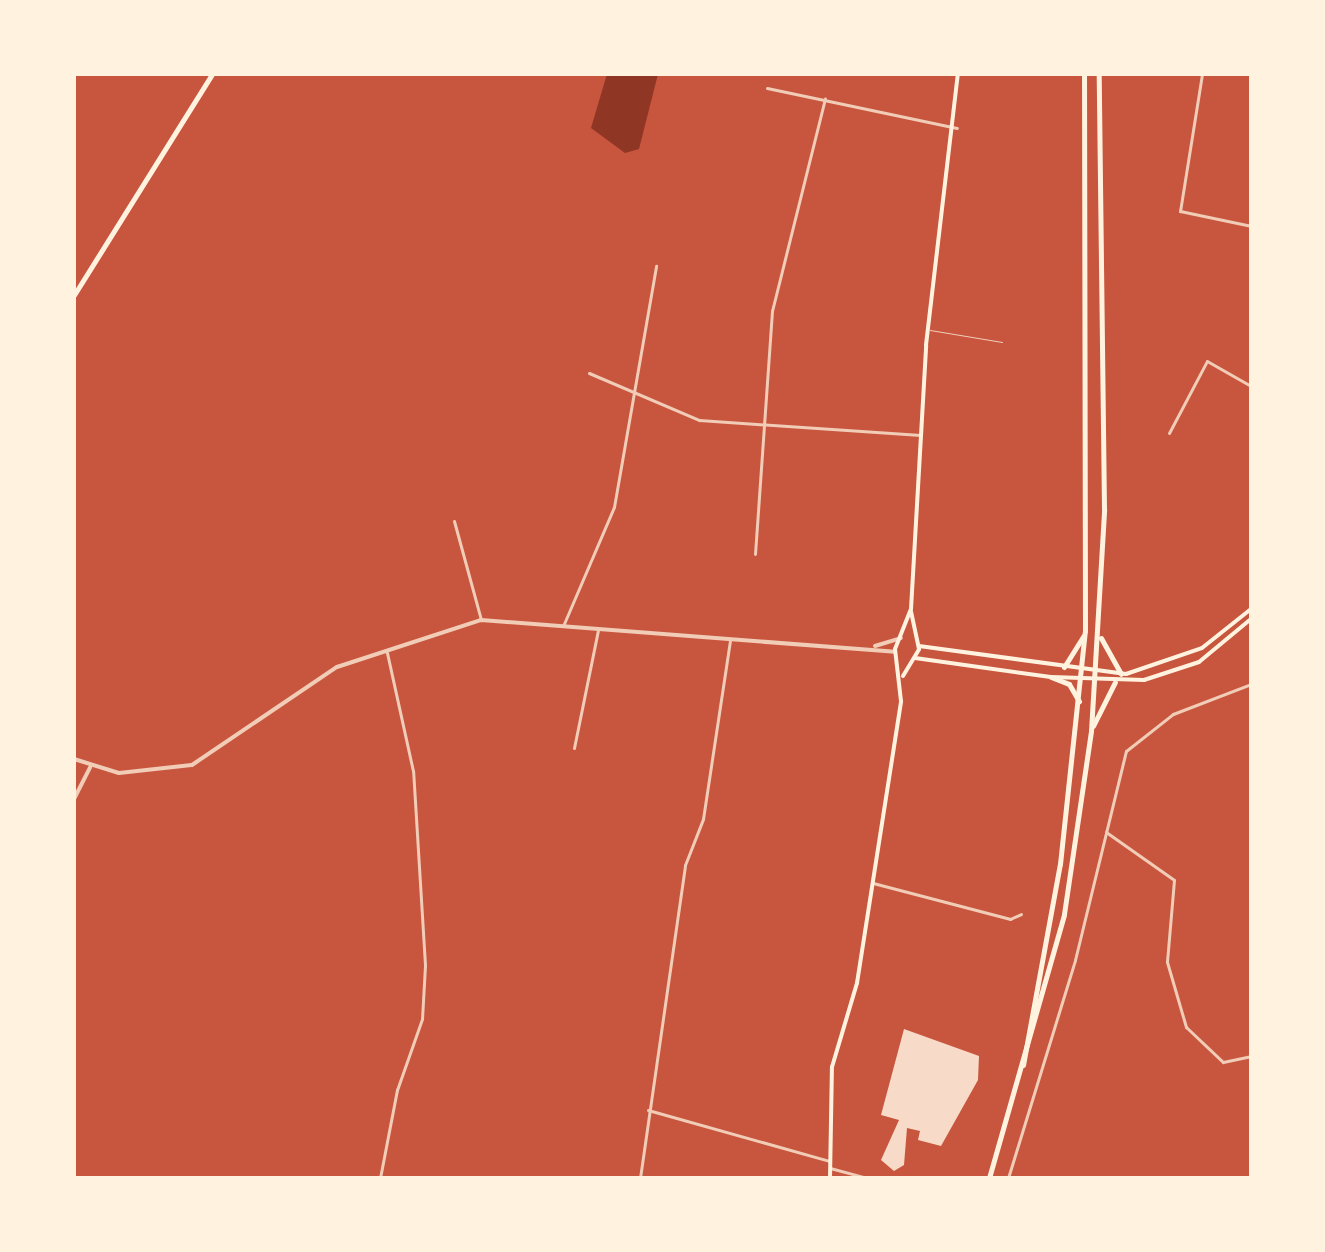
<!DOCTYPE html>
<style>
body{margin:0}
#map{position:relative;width:1325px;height:1252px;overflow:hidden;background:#c8553d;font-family:"Source Serif 4",serif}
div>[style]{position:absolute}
.water>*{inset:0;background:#8f3625}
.building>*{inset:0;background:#f7dbc8}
.service>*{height:1px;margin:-0.5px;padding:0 0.5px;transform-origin:0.5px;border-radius:0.5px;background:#f1ccb7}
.minor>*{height:3px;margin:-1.5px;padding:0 1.5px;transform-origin:1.5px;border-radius:1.5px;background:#f1ccb7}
.tertiary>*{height:4px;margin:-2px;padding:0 2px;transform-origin:2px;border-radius:2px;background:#f1ccb7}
.secondary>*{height:4px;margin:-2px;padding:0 2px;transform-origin:2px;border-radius:2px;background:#fff3e0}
.primary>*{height:5px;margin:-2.5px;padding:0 2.5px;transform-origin:2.5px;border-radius:2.5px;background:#fff3e0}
.trunk>*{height:5px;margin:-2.5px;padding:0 2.5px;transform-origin:2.5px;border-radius:2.5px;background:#fff3e0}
span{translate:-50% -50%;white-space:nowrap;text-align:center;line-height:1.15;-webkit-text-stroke:8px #fff3e0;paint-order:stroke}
.frame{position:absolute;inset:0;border:76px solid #fff3e0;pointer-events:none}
</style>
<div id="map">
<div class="water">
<i style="clip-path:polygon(607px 74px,658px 74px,639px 149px,625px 153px,591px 128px)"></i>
</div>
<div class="building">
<i style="clip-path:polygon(904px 1029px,979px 1056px,978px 1080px,941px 1146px,918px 1140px,920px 1131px,907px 1128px,904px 1165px,894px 1171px,881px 1160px,899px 1120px,881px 1115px)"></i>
</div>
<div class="service">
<i style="left:930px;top:330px;width:73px;rotate:9.5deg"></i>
</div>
<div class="minor">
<i style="left:1202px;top:74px;width:139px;rotate:99.1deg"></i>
<i style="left:1180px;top:211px;width:73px;rotate:11.9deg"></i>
<i style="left:767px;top:88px;width:194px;rotate:11.9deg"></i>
<i style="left:589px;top:373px;width:120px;rotate:23.1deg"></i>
<i style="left:699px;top:420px;width:222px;rotate:3.9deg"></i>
<i style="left:1169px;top:433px;width:81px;rotate:-62.2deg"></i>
<i style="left:1207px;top:361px;width:51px;rotate:29.6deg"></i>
<i style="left:454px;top:521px;width:103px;rotate:74.7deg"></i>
<i style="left:755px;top:554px;width:244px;rotate:-86deg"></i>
<i style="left:772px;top:311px;width:219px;rotate:-76deg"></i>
<i style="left:563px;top:626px;width:129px;rotate:-66.8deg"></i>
<i style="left:614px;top:507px;width:245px;rotate:-80.1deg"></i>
<i style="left:574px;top:748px;width:120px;rotate:-78.5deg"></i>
<i style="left:1106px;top:832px;width:83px;rotate:35.2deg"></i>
<i style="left:1174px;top:880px;width:82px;rotate:94.9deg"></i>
<i style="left:1167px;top:962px;width:68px;rotate:73.7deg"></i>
<i style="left:1186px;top:1027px;width:51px;rotate:43.4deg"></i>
<i style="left:1223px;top:1062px;width:29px;rotate:-12deg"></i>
<i style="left:873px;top:883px;width:142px;rotate:14.7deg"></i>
<i style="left:1010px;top:919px;width:12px;rotate:-24deg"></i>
<i style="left:648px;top:1110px;width:188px;rotate:15.7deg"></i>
<i style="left:830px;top:1168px;width:39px;rotate:15deg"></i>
<i style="left:380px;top:1178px;width:90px;rotate:-79.1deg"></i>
<i style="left:397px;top:1090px;width:75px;rotate:-70.6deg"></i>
<i style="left:422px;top:1019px;width:54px;rotate:-86.8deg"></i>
<i style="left:425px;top:965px;width:194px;rotate:-93.5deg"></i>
<i style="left:413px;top:771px;width:121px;rotate:-102.4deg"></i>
<i style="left:640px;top:1178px;width:316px;rotate:-81.8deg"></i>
<i style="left:685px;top:865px;width:49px;rotate:-68.6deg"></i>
<i style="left:703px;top:819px;width:181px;rotate:-81.4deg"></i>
<i style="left:1008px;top:1178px;width:228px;rotate:-72.9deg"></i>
<i style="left:1075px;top:960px;width:215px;rotate:-76.3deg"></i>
<i style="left:1126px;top:751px;width:60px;rotate:-38.2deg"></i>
<i style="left:1173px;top:714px;width:84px;rotate:-21deg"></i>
</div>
<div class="tertiary">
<i style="left:875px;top:646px;width:27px;rotate:-17deg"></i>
<i style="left:74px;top:759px;width:47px;rotate:17.3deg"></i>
<i style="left:119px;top:773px;width:73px;rotate:-6.3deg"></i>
<i style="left:192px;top:765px;width:175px;rotate:-34.1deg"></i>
<i style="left:337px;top:667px;width:151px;rotate:-18.1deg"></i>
<i style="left:481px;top:620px;width:415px;rotate:4.4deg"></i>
<i style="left:74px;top:799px;width:36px;rotate:-63deg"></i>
</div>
<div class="secondary">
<i style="left:919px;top:646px;width:209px;rotate:7.7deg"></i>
<i style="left:1126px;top:674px;width:80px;rotate:-18.9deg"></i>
<i style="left:1202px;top:648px;width:63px;rotate:-38.5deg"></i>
<i style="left:915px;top:658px;width:137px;rotate:8deg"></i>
<i style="left:1051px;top:677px;width:93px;rotate:1.8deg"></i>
<i style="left:1144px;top:680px;width:58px;rotate:-18.1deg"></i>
<i style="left:1199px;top:662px;width:67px;rotate:-39.6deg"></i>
<i style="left:903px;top:676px;width:31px;rotate:-59deg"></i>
<i style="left:919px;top:649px;width:38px;rotate:-102deg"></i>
<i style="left:830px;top:1178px;width:111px;rotate:-89deg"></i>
<i style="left:832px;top:1067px;width:88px;rotate:-73.4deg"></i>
<i style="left:857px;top:983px;width:285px;rotate:-81.1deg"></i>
<i style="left:901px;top:701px;width:52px;rotate:-96.6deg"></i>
<i style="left:895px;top:649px;width:43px;rotate:-68.2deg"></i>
<i style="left:911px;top:609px;width:264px;rotate:-86.7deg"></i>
<i style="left:926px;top:345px;width:273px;rotate:-83.3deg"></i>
</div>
<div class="primary">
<i style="left:74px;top:295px;width:261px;rotate:-58deg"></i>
</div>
<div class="trunk">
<i style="left:1101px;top:638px;width:41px;rotate:60.9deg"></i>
<i style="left:1064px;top:667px;width:36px;rotate:-58deg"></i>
<i style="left:1051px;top:677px;width:19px;rotate:21deg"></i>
<i style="left:1069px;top:684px;width:20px;rotate:60deg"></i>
<i style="left:1093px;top:726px;width:49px;rotate:-63.4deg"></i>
<i style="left:1023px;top:1065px;width:204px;rotate:-79.6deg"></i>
<i style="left:1060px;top:864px;width:234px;rotate:-83.9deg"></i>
<i style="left:1085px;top:631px;width:557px;rotate:-90.1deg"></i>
<i style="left:989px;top:1178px;width:274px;rotate:-74.1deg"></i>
<i style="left:1064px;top:914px;width:185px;rotate:-81.6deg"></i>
<i style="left:1091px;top:731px;width:222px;rotate:-86.6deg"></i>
<i style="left:1104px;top:509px;width:435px;rotate:-90.7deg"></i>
</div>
<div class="frame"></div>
</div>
